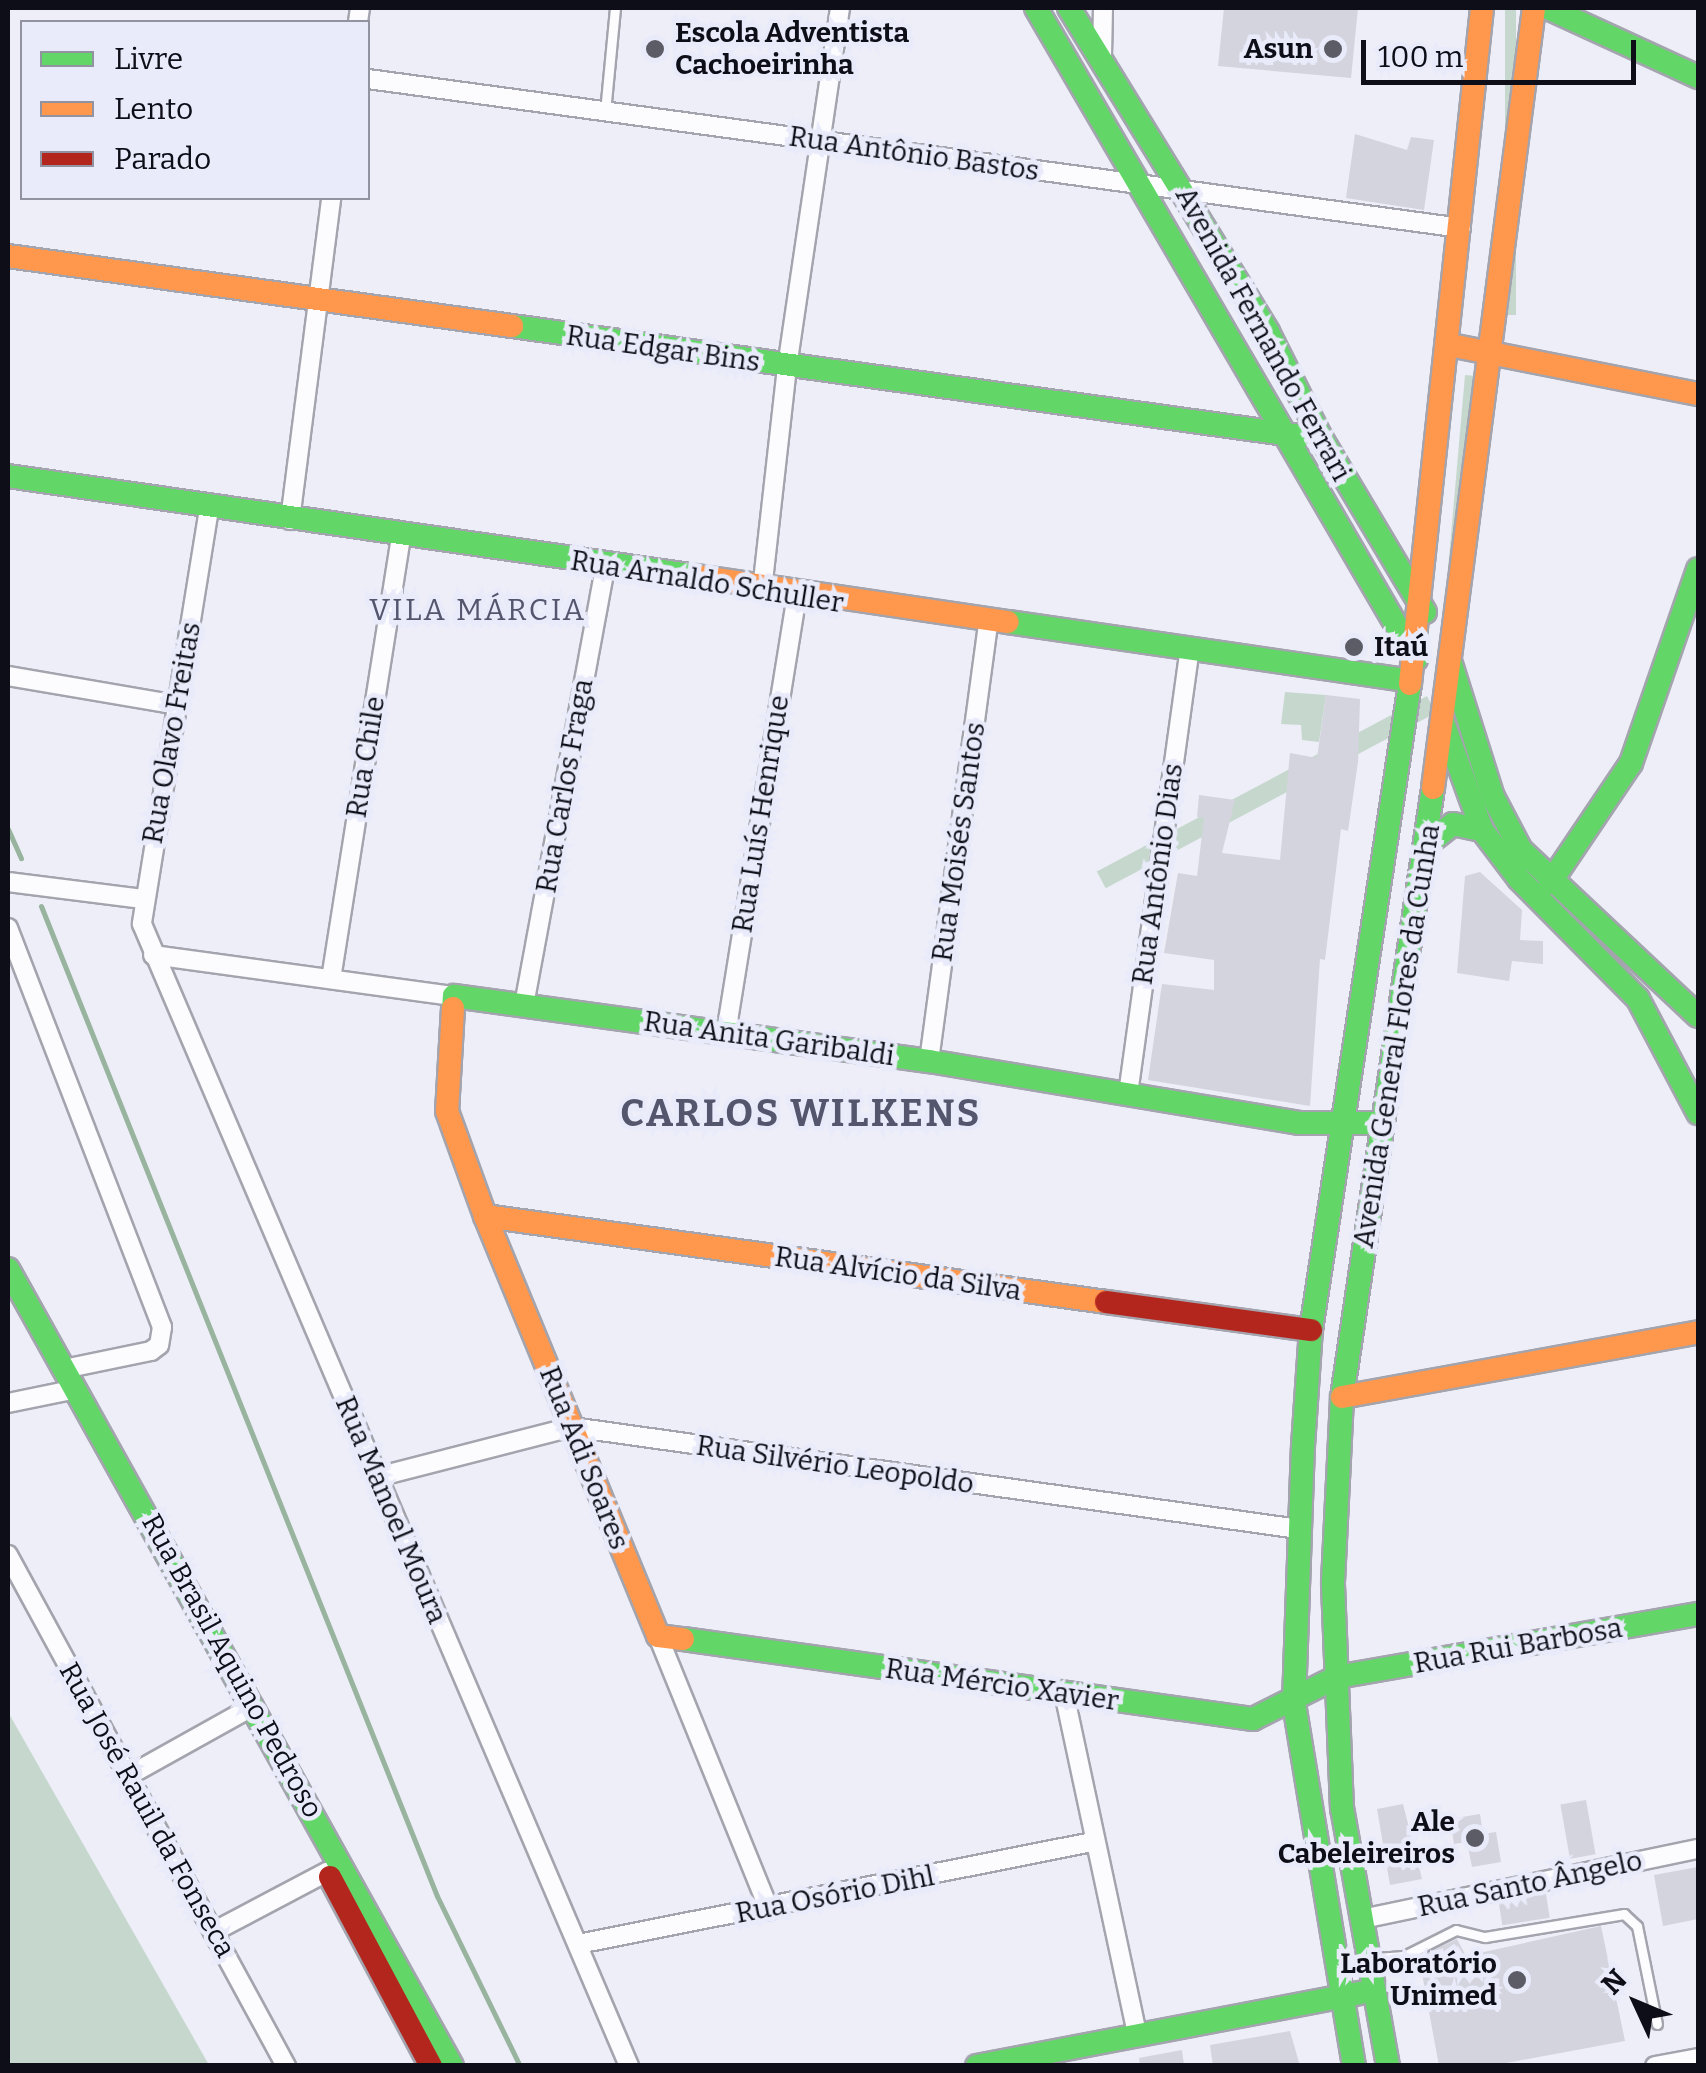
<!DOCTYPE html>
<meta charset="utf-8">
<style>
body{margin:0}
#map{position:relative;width:1706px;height:2073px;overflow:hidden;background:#edeef7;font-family:Bitter,serif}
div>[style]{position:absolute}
.green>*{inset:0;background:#c6d8cd;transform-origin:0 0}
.stream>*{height:5px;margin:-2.5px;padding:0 2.5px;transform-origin:2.5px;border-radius:2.5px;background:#98b49e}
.building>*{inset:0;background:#d3d4dd;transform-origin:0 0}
.roads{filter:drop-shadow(2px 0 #a3a4ad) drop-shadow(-2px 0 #a3a4ad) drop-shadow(0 2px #a3a4ad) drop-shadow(0 -2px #a3a4ad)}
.lane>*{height:9px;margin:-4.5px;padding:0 4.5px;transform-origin:4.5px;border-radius:4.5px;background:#fcfcfe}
.street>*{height:18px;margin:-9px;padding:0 9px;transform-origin:9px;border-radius:9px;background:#fcfcfe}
.fast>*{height:22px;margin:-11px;padding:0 11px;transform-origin:11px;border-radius:11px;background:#63d668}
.slow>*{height:22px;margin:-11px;padding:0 11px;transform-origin:11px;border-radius:11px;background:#ff974d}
.jam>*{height:22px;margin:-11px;padding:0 11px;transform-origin:11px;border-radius:11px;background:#b3261e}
.dots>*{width:28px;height:28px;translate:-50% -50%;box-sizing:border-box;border:5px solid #e9ebfb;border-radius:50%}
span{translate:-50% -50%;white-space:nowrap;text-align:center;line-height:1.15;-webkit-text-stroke:9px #e9ebfb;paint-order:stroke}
.poi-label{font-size:28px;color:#0d0e17;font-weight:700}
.left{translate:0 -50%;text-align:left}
.right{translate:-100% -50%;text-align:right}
.street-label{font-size:28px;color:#0d0e17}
.neighbourhood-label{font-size:30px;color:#53566d;letter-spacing:2.5px}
.district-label{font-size:38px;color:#53566d;font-weight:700;letter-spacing:2.5px}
.frame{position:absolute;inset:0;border:10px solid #0d0e17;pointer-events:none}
.legend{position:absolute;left:20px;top:20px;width:350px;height:180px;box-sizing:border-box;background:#e9ebfb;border:2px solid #9193a0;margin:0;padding:12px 18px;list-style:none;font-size:30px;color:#0d0e17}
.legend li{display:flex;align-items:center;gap:20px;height:50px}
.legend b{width:50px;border:2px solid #9193a0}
.north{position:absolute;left:1586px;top:1953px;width:100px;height:100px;-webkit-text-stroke:8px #e9ebfb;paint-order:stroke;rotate:314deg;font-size:28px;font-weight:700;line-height:40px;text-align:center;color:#0d0e17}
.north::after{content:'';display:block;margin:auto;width:35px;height:45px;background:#0d0e17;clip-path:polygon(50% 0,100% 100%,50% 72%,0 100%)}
.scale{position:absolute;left:1361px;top:40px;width:275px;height:45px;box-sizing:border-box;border:5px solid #0d0e17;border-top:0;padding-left:12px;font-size:30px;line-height:35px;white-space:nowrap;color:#0d0e17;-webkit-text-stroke:8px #e9ebfb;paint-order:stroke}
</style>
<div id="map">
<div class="green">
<i style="left:1505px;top:8px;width:11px;height:307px"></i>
<i style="left:1465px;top:375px;width:12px;height:229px;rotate:5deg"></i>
<i style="clip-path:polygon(1285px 692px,1326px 695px,1319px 742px,1302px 740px,1301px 725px,1281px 724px)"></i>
<i style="left:1427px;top:696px;width:19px;height:374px;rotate:62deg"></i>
<i style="clip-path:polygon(8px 1712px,209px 2065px,8px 2065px)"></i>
</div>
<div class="stream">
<i style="left:8px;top:829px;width:32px;rotate:66deg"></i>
<i style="left:41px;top:906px;width:1066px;rotate:68.2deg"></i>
<i style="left:437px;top:1896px;width:189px;rotate:64deg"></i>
</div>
<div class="building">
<i style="clip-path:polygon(1224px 8px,1358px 8px,1351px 78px,1218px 66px)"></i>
<i style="clip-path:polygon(1355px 134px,1407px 150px,1411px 137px,1434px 140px,1424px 210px,1346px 198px)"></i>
<i style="clip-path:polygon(1326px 695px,1360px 699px,1358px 762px,1348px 831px,1341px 829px,1325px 960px,1320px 959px,1310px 1106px,1148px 1080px,1162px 984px,1214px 990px,1214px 960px,1164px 953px,1178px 873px,1197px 876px,1204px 818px,1197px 817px,1199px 795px,1235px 800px,1222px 853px,1280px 860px,1290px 753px,1317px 758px)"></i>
<i style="clip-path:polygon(1480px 872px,1522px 910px,1520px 940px,1543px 941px,1543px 964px,1512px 961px,1509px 981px,1457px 973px,1465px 876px)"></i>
<i style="left:1586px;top:1800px;width:55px;height:26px;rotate:80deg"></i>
<i style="clip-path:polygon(1403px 1804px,1422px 1879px,1390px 1885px,1377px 1809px)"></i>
<i style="clip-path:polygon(1480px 1814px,1483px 1834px,1496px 1832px,1501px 1862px,1472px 1867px,1467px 1842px,1454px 1844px,1450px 1819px)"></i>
<i style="clip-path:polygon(1698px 1867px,1698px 1919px,1663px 1926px,1654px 1875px)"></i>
<i style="left:1546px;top:1894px;width:24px;height:48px;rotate:81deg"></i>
<i style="clip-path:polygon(1601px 1926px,1625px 2041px,1490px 2066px,1439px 2066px,1419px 1957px,1457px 1939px,1466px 1956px)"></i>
<i style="clip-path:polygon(1290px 2031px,1300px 2066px,1213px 2066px,1210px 2045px)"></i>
<i style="clip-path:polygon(1182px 2050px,1184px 2066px,1140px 2066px,1139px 2058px)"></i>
</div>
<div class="roads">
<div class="lane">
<i style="left:605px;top:112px;width:104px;rotate:-84.5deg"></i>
<i style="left:1376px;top:1958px;width:28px;rotate:-4deg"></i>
<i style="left:1404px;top:1956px;width:58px;rotate:-26.6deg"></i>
<i style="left:1456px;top:1930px;width:30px;rotate:14deg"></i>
<i style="left:1485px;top:1937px;width:141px;rotate:-9.4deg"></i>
<i style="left:1624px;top:1914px;width:18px;rotate:43deg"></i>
<i style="left:1637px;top:1926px;width:100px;rotate:78.5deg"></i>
</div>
<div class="street">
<i style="left:358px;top:22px;width:14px;rotate:-82deg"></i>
<i style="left:1102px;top:56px;width:48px;rotate:-88.8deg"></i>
<i style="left:368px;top:79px;width:1103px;rotate:7.76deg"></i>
<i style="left:209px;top:509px;width:420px;rotate:99.2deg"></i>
<i style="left:142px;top:924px;width:1242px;rotate:66.9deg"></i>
<i style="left:290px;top:520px;width:325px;rotate:-82.7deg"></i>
<i style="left:762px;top:590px;width:224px;rotate:-83.6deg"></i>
<i style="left:787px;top:367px;width:363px;rotate:-81.6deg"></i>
<i style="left:8px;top:676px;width:172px;rotate:9.7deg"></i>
<i style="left:8px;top:882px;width:136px;rotate:7.2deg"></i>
<i style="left:8px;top:928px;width:428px;rotate:68.9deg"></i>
<i style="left:162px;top:1327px;width:18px;rotate:99deg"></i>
<i style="left:159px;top:1345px;width:10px;rotate:143deg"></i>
<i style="left:151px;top:1351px;width:89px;rotate:168.3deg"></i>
<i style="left:153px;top:955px;width:304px;rotate:7.8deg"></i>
<i style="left:331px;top:979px;width:449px;rotate:-81deg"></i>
<i style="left:524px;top:1005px;width:446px;rotate:-79.5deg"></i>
<i style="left:726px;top:1033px;width:444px;rotate:-80.8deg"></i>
<i style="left:929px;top:1061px;width:441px;rotate:-82.3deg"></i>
<i style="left:1128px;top:1094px;width:445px;rotate:-82.1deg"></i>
<i style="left:8px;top:1403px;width:69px;rotate:-11.6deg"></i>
<i style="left:377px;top:1477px;width:201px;rotate:-14.4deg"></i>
<i style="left:572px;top:1427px;width:734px;rotate:7.99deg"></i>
<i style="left:8px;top:1555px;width:582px;rotate:61.45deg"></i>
<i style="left:658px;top:1636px;width:296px;rotate:67.9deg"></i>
<i style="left:1064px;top:1693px;width:349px;rotate:77.9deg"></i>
<i style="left:128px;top:1776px;width:144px;rotate:-29.1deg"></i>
<i style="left:1362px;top:1919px;width:343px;rotate:-11.8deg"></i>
<i style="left:213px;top:1932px;width:129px;rotate:-27.8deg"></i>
<i style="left:578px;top:1944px;width:524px;rotate:-11.22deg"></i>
<i style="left:1655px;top:2066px;width:44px;rotate:-10.5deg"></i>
</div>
<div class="fast">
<i style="left:1036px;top:8px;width:754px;rotate:59.73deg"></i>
<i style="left:1069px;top:8px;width:380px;rotate:58.4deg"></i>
<i style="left:1268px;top:332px;width:116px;rotate:63.4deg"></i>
<i style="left:1320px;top:436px;width:205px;rotate:59.2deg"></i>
<i style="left:1548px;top:8px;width:165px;rotate:24.7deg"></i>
<i style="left:512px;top:326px;width:796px;rotate:7.95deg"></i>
<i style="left:8px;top:476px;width:695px;rotate:8.27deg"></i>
<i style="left:1008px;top:622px;width:404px;rotate:8.3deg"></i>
<i style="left:1451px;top:664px;width:139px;rotate:72.5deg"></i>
<i style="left:1493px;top:797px;width:60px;rotate:62.2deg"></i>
<i style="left:1521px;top:850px;width:243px;rotate:43.2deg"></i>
<i style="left:1443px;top:722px;width:115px;rotate:70.1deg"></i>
<i style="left:1482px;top:830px;width:61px;rotate:52.9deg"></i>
<i style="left:1519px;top:879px;width:169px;rotate:45.2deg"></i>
<i style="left:1638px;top:999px;width:129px;rotate:62.2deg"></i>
<i style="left:1426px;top:845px;width:34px;rotate:-38deg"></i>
<i style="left:1453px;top:824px;width:30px;rotate:12deg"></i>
<i style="left:1550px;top:883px;width:145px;rotate:-56deg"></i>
<i style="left:1631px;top:763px;width:205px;rotate:-70.9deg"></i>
<i style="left:453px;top:1008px;width:12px;rotate:-85deg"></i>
<i style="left:454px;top:996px;width:479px;rotate:7.8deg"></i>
<i style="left:929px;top:1061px;width:375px;rotate:9.5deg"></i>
<i style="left:1299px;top:1123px;width:84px"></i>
<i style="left:8px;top:1269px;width:912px;rotate:60.88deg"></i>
<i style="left:683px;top:1639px;width:576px;rotate:7.99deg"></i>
<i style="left:1253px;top:1719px;width:94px;rotate:-26.6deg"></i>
<i style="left:1337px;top:1677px;width:366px;rotate:-9.9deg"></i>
<i style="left:977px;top:2066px;width:390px;rotate:-10.8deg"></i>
<i style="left:1354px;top:2066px;width:369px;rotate:-99.4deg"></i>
<i style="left:1294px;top:1702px;width:256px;rotate:-88deg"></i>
<i style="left:1303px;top:1446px;width:116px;rotate:-86.1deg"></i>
<i style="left:1311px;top:1330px;width:654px;rotate:-81.29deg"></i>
<i style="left:1388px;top:2066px;width:261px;rotate:-100.1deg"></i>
<i style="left:1342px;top:1809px;width:227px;rotate:-92.3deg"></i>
<i style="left:1333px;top:1582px;width:185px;rotate:-87.2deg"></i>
<i style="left:1342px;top:1397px;width:616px;rotate:-81.5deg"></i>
</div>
<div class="slow">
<i style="left:8px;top:256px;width:509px;rotate:7.91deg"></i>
<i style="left:1450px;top:345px;width:253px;rotate:11.2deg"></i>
<i style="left:696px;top:576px;width:315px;rotate:8.4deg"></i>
<i style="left:1410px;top:684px;width:680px;rotate:-83.92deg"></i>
<i style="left:1433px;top:788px;width:787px;rotate:-82.62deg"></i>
<i style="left:453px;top:1008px;width:103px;rotate:93.3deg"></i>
<i style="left:447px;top:1111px;width:112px;rotate:70.1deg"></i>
<i style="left:485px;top:1216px;width:454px;rotate:67.6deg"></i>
<i style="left:658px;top:1636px;width:25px;rotate:7deg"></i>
<i style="left:485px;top:1216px;width:627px;rotate:7.88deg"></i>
<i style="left:1342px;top:1397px;width:362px;rotate:-10.3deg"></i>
</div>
<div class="jam">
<i style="left:1106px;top:1302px;width:207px;rotate:7.8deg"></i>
<i style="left:330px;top:1877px;width:214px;rotate:61.9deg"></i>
</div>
</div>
<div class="dots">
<i style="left:655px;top:49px;background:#5b5c65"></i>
<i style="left:1333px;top:49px;background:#5b5c65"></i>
<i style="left:1354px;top:647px;background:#5b5c65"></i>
<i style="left:1475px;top:1838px;background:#5b5c65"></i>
<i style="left:1517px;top:1980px;background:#5b5c65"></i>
</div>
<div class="poi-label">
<span class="left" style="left:675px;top:49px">Escola Adventista<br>Cachoeirinha</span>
<span class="right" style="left:1313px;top:49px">Asun</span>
<span class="left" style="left:1374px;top:647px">Itaú</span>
<span class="right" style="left:1455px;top:1838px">Ale<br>Cabeleireiros</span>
<span class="right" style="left:1497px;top:1980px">Laboratório<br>Unimed</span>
</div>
<div class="street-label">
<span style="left:914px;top:154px;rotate:8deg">Rua Antônio Bastos</span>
<span style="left:1263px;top:334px;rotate:61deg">Avenida Fernando Ferrari</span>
<span style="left:663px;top:349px;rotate:8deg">Rua Edgar Bins</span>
<span style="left:707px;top:582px;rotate:9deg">Rua Arnaldo Schuller</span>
<span style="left:172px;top:733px;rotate:-80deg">Rua Olavo Freitas</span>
<span style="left:366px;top:757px;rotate:-81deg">Rua Chile</span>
<span style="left:565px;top:786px;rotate:-80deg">Rua Carlos Fraga</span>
<span style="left:761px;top:814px;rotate:-81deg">Rua Luís Henrique</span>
<span style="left:959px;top:842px;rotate:-82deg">Rua Moisés Santos</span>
<span style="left:1158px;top:874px;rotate:-82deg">Rua Antônio Dias</span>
<span style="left:1397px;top:1036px;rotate:-81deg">Avenida General Flores da Cunha</span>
<span style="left:769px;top:1039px;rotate:8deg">Rua Anita Garibaldi</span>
<span style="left:898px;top:1274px;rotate:8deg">Rua Alvício da Silva</span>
<span style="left:584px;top:1458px;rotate:68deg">Rua Adi Soares</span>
<span style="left:835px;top:1465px;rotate:8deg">Rua Silvério Leopoldo</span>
<span style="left:391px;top:1510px;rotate:67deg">Rua Manoel Moura</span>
<span style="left:1518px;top:1646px;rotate:-10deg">Rua Rui Barbosa</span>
<span style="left:232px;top:1666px;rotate:61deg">Rua Brasil Aquino Pedroso</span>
<span style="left:1002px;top:1685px;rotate:8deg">Rua Mércio Xavier</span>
<span style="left:147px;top:1810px;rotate:61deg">Rua José Rauil da Fonseca</span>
<span style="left:1530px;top:1884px;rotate:-12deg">Rua Santo Ângelo</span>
<span style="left:835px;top:1895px;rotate:-11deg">Rua Osório Dihl</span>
</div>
<div class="neighbourhood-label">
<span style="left:478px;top:610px">VILA MÁRCIA</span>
</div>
<div class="district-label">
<span style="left:801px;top:1114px">CARLOS WILKENS</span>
</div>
<div class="frame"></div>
<ul class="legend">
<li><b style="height:12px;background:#63d668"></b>Livre</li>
<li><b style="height:12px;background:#ff974d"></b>Lento</li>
<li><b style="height:12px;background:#b3261e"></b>Parado</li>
</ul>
<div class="north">N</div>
<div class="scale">100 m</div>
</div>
